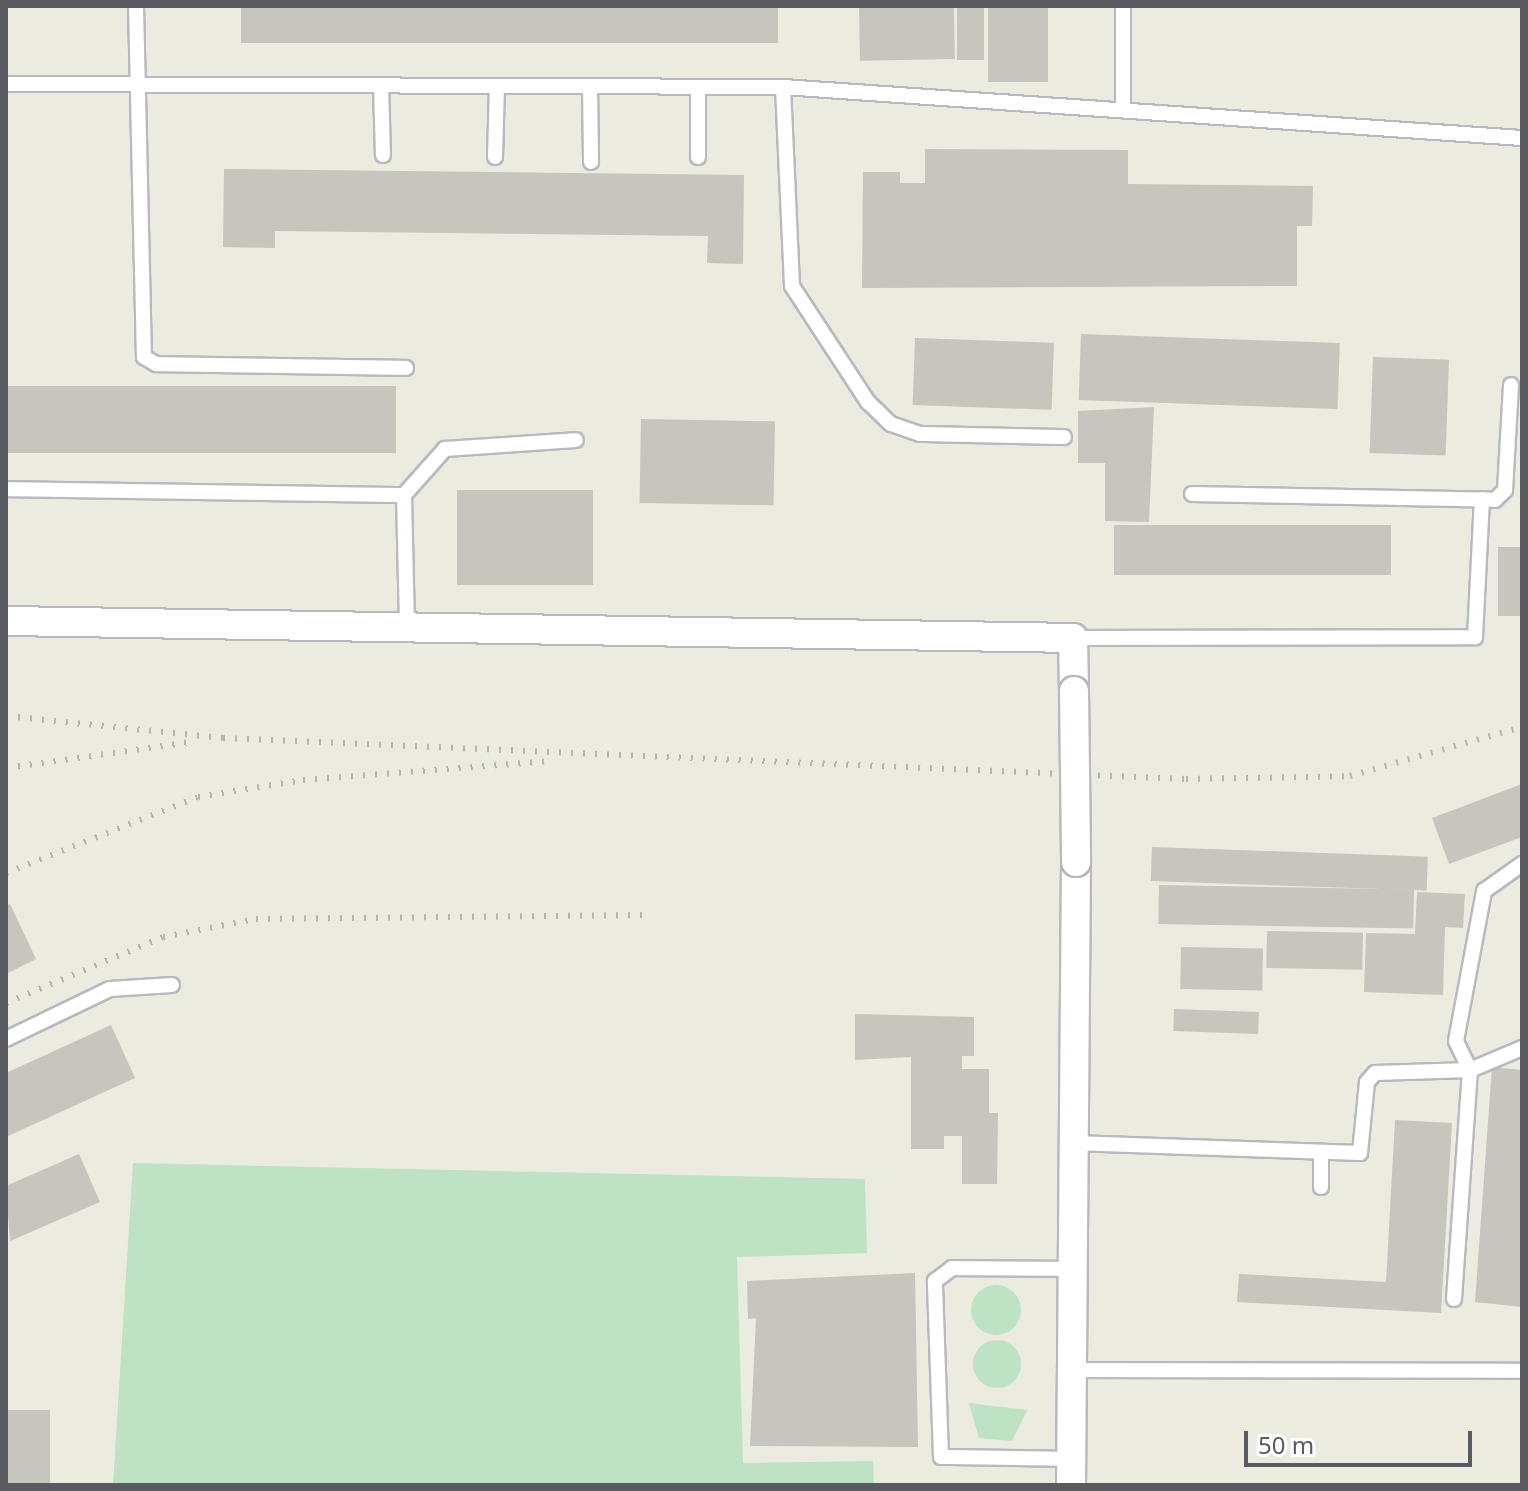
<!DOCTYPE html>
<style>
body{margin:0}
#map{position:relative;width:1528px;height:1491px;overflow:hidden;background:#ebebe0;font-family:"Noto Sans",sans-serif}
div>[style]{position:absolute}
.green>*{inset:0;background:#bee2c4}
.round{border-radius:50%}
.building>*{inset:0;background:#c6c5be;transform-origin:0 0}
.roads{filter:drop-shadow(2px 0 #b8b9bf) drop-shadow(-2px 0 #b8b9bf) drop-shadow(0 2px #b8b9bf) drop-shadow(0 -2px #b8b9bf)}
.service>*{height:14px;margin:-7px;padding:0 7px;transform-origin:7px;border-radius:7px;background:#fff}
.minor>*{height:28px;margin:-14px;padding:0 14px;transform-origin:14px;border-radius:14px;background:#fff}
.rail>*{height:6px;margin-top:-3px;transform-origin:0;background:repeating-linear-gradient(90deg,#b3b4b4 0 2px,transparent 0 12px)}
.bridges{filter:drop-shadow(2px 0 #b8b9bf) drop-shadow(-2px 0 #b8b9bf) drop-shadow(0 2px #b8b9bf) drop-shadow(0 -2px #b8b9bf)}
.minor-bridge>*{height:28px;margin:-14px;padding:0 14px;transform-origin:14px;border-radius:14px;background:#fff}
span{translate:-50% -50%;white-space:nowrap;text-align:center;line-height:1.15;-webkit-text-stroke:8px #fff;paint-order:stroke}
.frame{position:absolute;inset:0;border:8px solid #595b61;pointer-events:none}
.scale{position:absolute;left:1244px;top:1431px;width:228px;height:36px;box-sizing:border-box;border:4px solid #595b61;border-top:0;padding-left:10px;font-size:24px;line-height:28px;white-space:nowrap;color:#595b61;-webkit-text-stroke:6px #fff;paint-order:stroke}
</style>
<div id="map">
<div class="green">
<i style="clip-path:polygon(133px 1163px,865px 1179px,867px 1253px,737px 1257px,743px 1463px,873px 1461px,874px 1485px,113px 1485px)"></i>
<i class="round" style="left:971px;top:1285px;width:50px;height:50px"></i>
<i class="round" style="left:973px;top:1340px;width:48px;height:48px"></i>
<i style="clip-path:polygon(969px 1403px,1027px 1410px,1012px 1441px,979px 1438px)"></i>
</div>
<div class="building">
<i style="left:241px;top:6px;width:537px;height:37px"></i>
<i style="left:954px;top:6px;width:53px;height:95px;rotate:89deg"></i>
<i style="left:957px;top:6px;width:27px;height:54px"></i>
<i style="left:988px;top:6px;width:60px;height:76px"></i>
<i style="clip-path:polygon(925px 149px,1128px 150px,1128px 184px,1313px 186px,1312px 226px,1297px 226px,1297px 286px,862px 288px,863px 172px,900px 172px,900px 183px,925px 183px)"></i>
<i style="clip-path:polygon(224px 169px,744px 175px,743px 264px,707px 263px,708px 236px,275px 231px,275px 248px,223px 247px)"></i>
<i style="left:1081px;top:334px;width:259px;height:66px;rotate:2deg"></i>
<i style="left:915px;top:338px;width:139px;height:67px;rotate:2deg"></i>
<i style="left:1373px;top:357px;width:76px;height:96px;rotate:2deg"></i>
<i style="left:396px;top:386px;width:67px;height:390px;rotate:90deg"></i>
<i style="clip-path:polygon(1154px 407px,1149px 522px,1105px 521px,1105px 463px,1078px 463px,1078px 411px)"></i>
<i style="left:641px;top:419px;width:134px;height:84px;rotate:1deg"></i>
<i style="left:457px;top:490px;width:136px;height:95px"></i>
<i style="left:1114px;top:525px;width:277px;height:50px"></i>
<i style="left:1498px;top:547px;width:24px;height:69px"></i>
<i style="clip-path:polygon(1522px 784px,1522px 837px,1449px 864px,1432px 818px)"></i>
<i style="left:1152px;top:847px;width:276px;height:34px;rotate:2deg"></i>
<i style="left:1159px;top:885px;width:255px;height:39px;rotate:1deg"></i>
<i style="clip-path:polygon(1417px 892px,1465px 894px,1463px 928px,1445px 927px,1443px 995px,1364px 992px,1366px 933px,1415px 934px)"></i>
<i style="clip-path:polygon(10px 904px,36px 959px,6px 974px,6px 906px)"></i>
<i style="left:1267px;top:931px;width:96px;height:37px;rotate:1deg"></i>
<i style="left:1181px;top:947px;width:82px;height:42px;rotate:1deg"></i>
<i style="left:1174px;top:1009px;width:85px;height:22px;rotate:2deg"></i>
<i style="clip-path:polygon(855px 1014px,974px 1017px,974px 1056px,962px 1056px,962px 1069px,989px 1069px,989px 1113px,998px 1113px,997px 1184px,962px 1184px,962px 1136px,944px 1136px,944px 1149px,911px 1149px,911px 1057px,855px 1060px)"></i>
<i style="clip-path:polygon(111px 1025px,135px 1078px,6px 1137px,6px 1073px)"></i>
<i style="clip-path:polygon(1492px 1067px,1522px 1070px,1522px 1307px,1475px 1302px)"></i>
<i style="clip-path:polygon(1395px 1120px,1452px 1123px,1441px 1313px,1237px 1302px,1239px 1274px,1386px 1282px)"></i>
<i style="clip-path:polygon(79px 1154px,100px 1202px,10px 1241px,6px 1186px)"></i>
<i style="clip-path:polygon(915px 1273px,918px 1447px,750px 1446px,756px 1318px,748px 1319px,747px 1281px)"></i>
<i style="left:6px;top:1410px;width:44px;height:75px"></i>
</div>
<div class="roads">
<div class="service">
<i style="left:136px;top:6px;width:351px;rotate:88.7deg"></i>
<i style="left:144px;top:357px;width:14px;rotate:30deg"></i>
<i style="left:156px;top:364px;width:250px;rotate:0.9deg"></i>
<i style="left:1123px;top:6px;width:104px;rotate:90deg"></i>
<i style="left:6px;top:84px;width:777px;rotate:0.22deg"></i>
<i style="left:783px;top:87px;width:741px;rotate:3.95deg"></i>
<i style="left:381px;top:85px;width:70px;rotate:88.4deg"></i>
<i style="left:590px;top:86px;width:76px;rotate:89.2deg"></i>
<i style="left:783px;top:87px;width:199px;rotate:87.4deg"></i>
<i style="left:792px;top:286px;width:139px;rotate:56.8deg"></i>
<i style="left:868px;top:402px;width:32px;rotate:44deg"></i>
<i style="left:891px;top:424px;width:31px;rotate:19deg"></i>
<i style="left:920px;top:434px;width:144px;rotate:1.2deg"></i>
<i style="left:495px;top:157px;width:71px;rotate:-88.4deg"></i>
<i style="left:698px;top:157px;width:70px;rotate:-90deg"></i>
<i style="left:6px;top:489px;width:398px;rotate:0.9deg"></i>
<i style="left:404px;top:495px;width:132px;rotate:88.7deg"></i>
<i style="left:1192px;top:494px;width:303px;rotate:1.1deg"></i>
<i style="left:1495px;top:500px;width:14px;rotate:-45deg"></i>
<i style="left:1505px;top:490px;width:105px;rotate:-86.7deg"></i>
<i style="left:404px;top:495px;width:62px;rotate:-48.3deg"></i>
<i style="left:445px;top:449px;width:131px;rotate:-3.9deg"></i>
<i style="left:1073px;top:638px;width:402px;rotate:-0.1deg"></i>
<i style="left:1475px;top:637px;width:138px;rotate:-87.1deg"></i>
<i style="left:6px;top:1039px;width:115px;rotate:-25.7deg"></i>
<i style="left:110px;top:989px;width:62px;rotate:-3.7deg"></i>
<i style="left:1073px;top:1143px;width:287px;rotate:2deg"></i>
<i style="left:1360px;top:1153px;width:71px;rotate:-84.4deg"></i>
<i style="left:1367px;top:1082px;width:12px;rotate:-48deg"></i>
<i style="left:1375px;top:1073px;width:95px;rotate:-1.8deg"></i>
<i style="left:1470px;top:1070px;width:32px;rotate:-116deg"></i>
<i style="left:1456px;top:1041px;width:153px;rotate:-79.4deg"></i>
<i style="left:1484px;top:891px;width:47px;rotate:-35.4deg"></i>
<i style="left:1321px;top:1154px;width:33px;rotate:90deg"></i>
<i style="left:1454px;top:1299px;width:230px;rotate:-86deg"></i>
<i style="left:1470px;top:1070px;width:56px;rotate:-22.9deg"></i>
<i style="left:1071px;top:1370px;width:451px;rotate:0.1deg"></i>
<i style="left:1071px;top:1459px;width:130px;rotate:-179.1deg"></i>
<i style="left:941px;top:1457px;width:176px;rotate:-92deg"></i>
<i style="left:935px;top:1281px;width:21px;rotate:-37deg"></i>
<i style="left:952px;top:1268px;width:120px;rotate:0.5deg"></i>
</div>
<div class="minor">
<i style="left:6px;top:621px;width:1067px;rotate:0.91deg"></i>
<i style="left:1073px;top:638px;width:53px;rotate:88.9deg"></i>
<i style="left:1071px;top:1485px;width:623px;rotate:-89.54deg"></i>
</div>
</div>
<div class="rail">
<i style="left:6px;top:716px;width:218px;rotate:5.8deg"></i>
<i style="left:223px;top:738px;width:964px;rotate:2.44deg"></i>
<i style="left:1186px;top:779px;width:164px;rotate:-1deg"></i>
<i style="left:1350px;top:776px;width:179px;rotate:-15.9deg"></i>
<i style="left:6px;top:768px;width:187px;rotate:-8deg"></i>
<i style="left:6px;top:873px;width:206px;rotate:-21.6deg"></i>
<i style="left:198px;top:797px;width:106px;rotate:-9.2deg"></i>
<i style="left:303px;top:780px;width:249px;rotate:-4.4deg"></i>
<i style="left:6px;top:1003px;width:170px;rotate:-22.8deg"></i>
<i style="left:163px;top:937px;width:95px;rotate:-11deg"></i>
<i style="left:256px;top:919px;width:391px;rotate:-0.6deg"></i>
</div>
<div class="bridges">
<div class="minor-bridge">
<i style="left:1074px;top:691px;width:171px;rotate:89.3deg"></i>
</div>
</div>
<div class="frame"></div>
<div class="scale">50 m</div>
</div>
